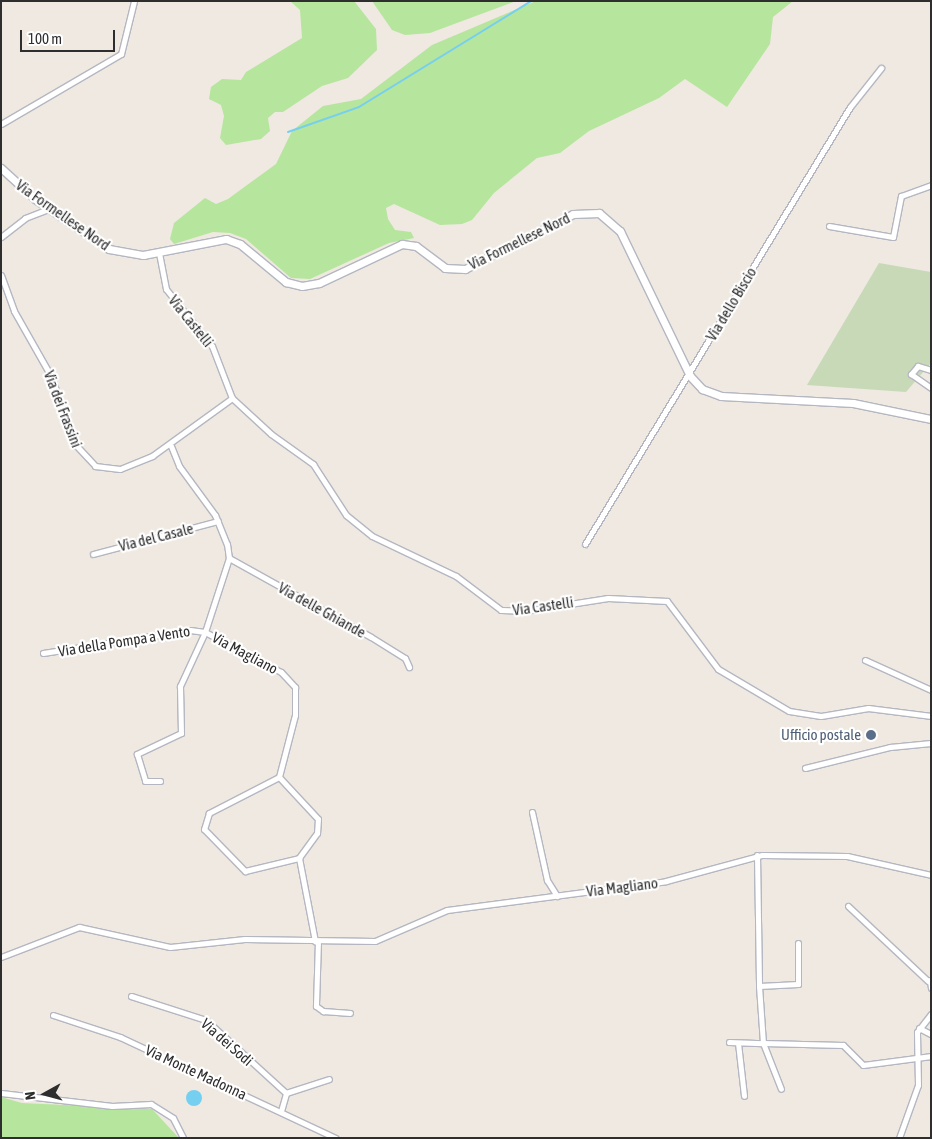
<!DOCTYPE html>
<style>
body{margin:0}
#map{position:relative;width:932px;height:1139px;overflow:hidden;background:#efe9e1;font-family:"Asap Condensed",sans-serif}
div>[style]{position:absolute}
.green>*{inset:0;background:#b6e59e}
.cemetery>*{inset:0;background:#c8d9b8}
.water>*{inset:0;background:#75cff0}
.round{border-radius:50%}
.stream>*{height:2px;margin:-1px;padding:0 1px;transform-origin:1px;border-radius:1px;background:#75cff0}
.roads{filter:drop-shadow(1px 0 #b4b7c1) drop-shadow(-1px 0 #b4b7c1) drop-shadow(0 1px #b4b7c1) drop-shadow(0 -1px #b4b7c1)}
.street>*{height:5px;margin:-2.5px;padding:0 2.5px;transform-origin:2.5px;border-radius:2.5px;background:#fff}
.secondary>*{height:7px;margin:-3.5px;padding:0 3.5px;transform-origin:3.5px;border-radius:3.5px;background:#fff}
.dots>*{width:14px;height:14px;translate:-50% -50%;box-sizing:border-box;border:2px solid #fff;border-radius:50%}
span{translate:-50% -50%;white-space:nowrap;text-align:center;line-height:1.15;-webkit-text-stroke:4.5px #fff;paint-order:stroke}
.street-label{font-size:15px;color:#2e2e2e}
.service-label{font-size:15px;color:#4e5e75}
.right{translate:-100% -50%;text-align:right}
.frame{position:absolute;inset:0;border:2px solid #2e2e2e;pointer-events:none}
.north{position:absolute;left:20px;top:1069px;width:50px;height:50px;-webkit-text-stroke:4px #fff;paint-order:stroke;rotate:263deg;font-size:14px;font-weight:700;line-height:20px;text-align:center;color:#2e2e2e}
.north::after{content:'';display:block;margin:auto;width:18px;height:22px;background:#2e2e2e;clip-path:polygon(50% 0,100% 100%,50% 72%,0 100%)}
.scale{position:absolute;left:20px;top:30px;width:95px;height:22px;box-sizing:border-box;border:2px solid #2e2e2e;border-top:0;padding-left:6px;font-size:15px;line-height:18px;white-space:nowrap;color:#2e2e2e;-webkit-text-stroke:4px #fff;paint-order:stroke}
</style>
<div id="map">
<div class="green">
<i style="clip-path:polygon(290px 1px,354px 1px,376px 29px,377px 50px,348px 78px,322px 86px,283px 112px,275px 112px,268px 118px,270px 131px,261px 139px,226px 145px,220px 138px,224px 116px,221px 105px,209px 99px,211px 87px,222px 79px,241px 80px,246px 72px,302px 38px,300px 10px)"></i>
<i style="clip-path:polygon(372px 1px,516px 1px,430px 33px,405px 35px,392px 30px)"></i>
<i style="clip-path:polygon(536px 1px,793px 1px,773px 17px,770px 44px,727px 107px,685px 79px,659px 98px,589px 131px,560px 153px,537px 158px,494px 193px,472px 220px,462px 224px,440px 225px,394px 204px,386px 208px,388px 219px,395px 230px,411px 232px,414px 238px,389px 243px,310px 279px,291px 278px,246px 239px,230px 233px,213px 232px,174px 244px,170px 239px,174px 223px,205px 198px,216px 204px,228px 199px,276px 164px,292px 131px,323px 106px,361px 99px,432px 45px)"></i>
<i style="clip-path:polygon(1px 1097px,22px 1103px,152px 1109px,179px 1138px,1px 1138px)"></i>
</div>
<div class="cemetery">
<i style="clip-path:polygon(879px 263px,931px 272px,931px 363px,906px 392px,807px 385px)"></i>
</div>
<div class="water">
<i class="round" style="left:186px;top:1090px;width:16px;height:16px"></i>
</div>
<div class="stream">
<i style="left:288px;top:132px;width:75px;rotate:-19.4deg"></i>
<i style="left:359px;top:107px;width:202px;rotate:-31.6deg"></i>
</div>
<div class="roads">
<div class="street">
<i style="left:1px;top:124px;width:139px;rotate:-30.3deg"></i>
<i style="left:121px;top:54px;width:55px;rotate:-76.2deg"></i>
<i style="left:829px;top:226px;width:65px;rotate:9.8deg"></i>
<i style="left:893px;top:237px;width:42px;rotate:-79deg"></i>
<i style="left:901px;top:196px;width:32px;rotate:-20deg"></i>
<i style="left:1px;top:237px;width:31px;rotate:-38deg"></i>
<i style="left:25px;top:218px;width:26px;rotate:-21deg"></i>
<i style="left:159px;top:253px;width:37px;rotate:79deg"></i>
<i style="left:166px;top:289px;width:73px;rotate:51.1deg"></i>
<i style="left:212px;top:346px;width:56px;rotate:69deg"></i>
<i style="left:232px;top:398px;width:53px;rotate:42.7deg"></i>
<i style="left:271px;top:434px;width:52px;rotate:35.5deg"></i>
<i style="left:313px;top:464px;width:61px;rotate:57.1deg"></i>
<i style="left:346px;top:515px;width:33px;rotate:39deg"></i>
<i style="left:372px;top:536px;width:93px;rotate:25.5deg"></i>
<i style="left:456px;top:576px;width:56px;rotate:37.1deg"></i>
<i style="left:501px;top:610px;width:24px;rotate:2deg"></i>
<i style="left:525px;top:611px;width:84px;rotate:-8.9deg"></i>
<i style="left:608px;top:598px;width:59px;rotate:2.9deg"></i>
<i style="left:667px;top:601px;width:85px;rotate:53.1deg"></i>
<i style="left:718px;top:669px;width:82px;rotate:30.6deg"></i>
<i style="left:789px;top:711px;width:32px;rotate:9deg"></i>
<i style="left:821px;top:716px;width:48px;rotate:-9.7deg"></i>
<i style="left:868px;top:708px;width:64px;rotate:7.2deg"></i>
<i style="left:1px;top:275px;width:38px;rotate:70deg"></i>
<i style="left:14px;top:311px;width:77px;rotate:60.4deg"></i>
<i style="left:52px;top:378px;width:67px;rotate:71.8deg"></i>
<i style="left:73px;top:442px;width:33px;rotate:47deg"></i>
<i style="left:95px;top:466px;width:25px;rotate:7deg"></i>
<i style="left:120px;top:469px;width:35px;rotate:-22deg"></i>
<i style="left:152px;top:456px;width:99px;rotate:-35.9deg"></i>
<i style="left:931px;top:370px;width:14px;rotate:-163deg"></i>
<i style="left:918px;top:366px;width:11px;rotate:131deg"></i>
<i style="left:911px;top:374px;width:24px;rotate:35deg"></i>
<i style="left:171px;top:446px;width:22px;rotate:68deg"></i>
<i style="left:179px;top:466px;width:61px;rotate:53.7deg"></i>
<i style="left:215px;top:515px;width:31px;rotate:68deg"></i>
<i style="left:227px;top:544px;width:14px;rotate:82deg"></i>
<i style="left:229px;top:558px;width:78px;rotate:108deg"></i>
<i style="left:205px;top:632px;width:86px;rotate:27.8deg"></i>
<i style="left:281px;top:672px;width:21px;rotate:47deg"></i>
<i style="left:295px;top:687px;width:28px;rotate:90deg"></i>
<i style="left:295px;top:715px;width:64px;rotate:104.5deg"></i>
<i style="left:279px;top:777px;width:57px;rotate:47.1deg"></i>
<i style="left:318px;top:819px;width:14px;rotate:94deg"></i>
<i style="left:317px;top:833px;width:31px;rotate:126deg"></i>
<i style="left:299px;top:858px;width:85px;rotate:79.1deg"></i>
<i style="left:585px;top:544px;width:511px;rotate:-58.77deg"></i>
<i style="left:850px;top:107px;width:50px;rotate:-51.5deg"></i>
<i style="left:93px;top:554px;width:129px;rotate:-14.8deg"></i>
<i style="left:229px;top:558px;width:162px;rotate:29.1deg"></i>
<i style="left:371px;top:637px;width:40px;rotate:32deg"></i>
<i style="left:405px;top:658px;width:10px;rotate:66deg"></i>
<i style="left:43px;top:653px;width:149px;rotate:-8.9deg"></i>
<i style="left:190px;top:630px;width:15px;rotate:8deg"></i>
<i style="left:205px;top:632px;width:60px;rotate:114.8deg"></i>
<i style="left:180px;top:686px;width:47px;rotate:88.8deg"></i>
<i style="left:181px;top:733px;width:49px;rotate:154.5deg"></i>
<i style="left:137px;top:754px;width:28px;rotate:73deg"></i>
<i style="left:145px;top:781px;width:15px"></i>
<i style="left:865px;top:660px;width:72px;rotate:24.4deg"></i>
<i style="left:805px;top:768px;width:88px;rotate:-13.9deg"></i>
<i style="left:890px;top:747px;width:41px;rotate:-5.6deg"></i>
<i style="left:279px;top:777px;width:79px;rotate:152.8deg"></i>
<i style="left:209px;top:813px;width:17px;rotate:107deg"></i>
<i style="left:204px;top:829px;width:59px;rotate:45.7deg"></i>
<i style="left:245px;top:871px;width:56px;rotate:-13.5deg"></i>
<i style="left:532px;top:812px;width:70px;rotate:77.6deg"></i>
<i style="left:547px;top:880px;width:19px;rotate:58deg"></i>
<i style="left:757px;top:855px;width:131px;rotate:89.1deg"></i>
<i style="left:848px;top:906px;width:110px;rotate:43.2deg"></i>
<i style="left:318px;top:941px;width:65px;rotate:91.8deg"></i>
<i style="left:316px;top:1006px;width:9px;rotate:36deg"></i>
<i style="left:323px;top:1011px;width:27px;rotate:4deg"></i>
<i style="left:798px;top:943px;width:41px;rotate:90deg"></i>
<i style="left:798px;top:984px;width:39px;rotate:177deg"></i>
<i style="left:759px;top:986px;width:57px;rotate:86deg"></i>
<i style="left:763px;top:1043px;width:80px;rotate:1.4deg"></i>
<i style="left:843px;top:1045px;width:28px;rotate:45deg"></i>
<i style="left:863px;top:1065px;width:69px;rotate:-7.5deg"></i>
<i style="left:1px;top:957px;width:84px;rotate:-21deg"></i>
<i style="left:79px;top:927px;width:93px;rotate:12.4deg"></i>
<i style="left:170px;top:947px;width:75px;rotate:-6.1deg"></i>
<i style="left:245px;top:939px;width:130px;rotate:0.9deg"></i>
<i style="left:375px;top:941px;width:78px;rotate:-23.3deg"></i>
<i style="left:447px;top:910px;width:221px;rotate:-7.5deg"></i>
<i style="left:666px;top:881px;width:99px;rotate:-15.2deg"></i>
<i style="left:762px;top:855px;width:85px;rotate:0.7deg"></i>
<i style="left:847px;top:856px;width:86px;rotate:12.7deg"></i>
<i style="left:930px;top:980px;width:8px;rotate:83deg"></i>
<i style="left:131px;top:996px;width:79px;rotate:17.7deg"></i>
<i style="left:206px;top:1020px;width:108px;rotate:42.4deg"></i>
<i style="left:53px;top:1015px;width:71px;rotate:18.2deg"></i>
<i style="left:120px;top:1037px;width:238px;rotate:25.1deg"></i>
<i style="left:919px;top:1028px;width:13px;rotate:27deg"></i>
<i style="left:729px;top:1042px;width:34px;rotate:2deg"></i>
<i style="left:763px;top:1043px;width:49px;rotate:68.6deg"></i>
<i style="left:738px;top:1043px;width:53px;rotate:83.5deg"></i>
<i style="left:1px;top:1093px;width:112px;rotate:6.7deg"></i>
<i style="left:112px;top:1106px;width:39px;rotate:-3deg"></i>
<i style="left:151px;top:1104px;width:26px;rotate:32deg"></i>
<i style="left:173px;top:1118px;width:22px;rotate:63deg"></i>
<i style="left:281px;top:1111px;width:19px;rotate:-74deg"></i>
<i style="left:286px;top:1093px;width:45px;rotate:-18deg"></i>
<i style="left:899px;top:1138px;width:56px;rotate:-70.3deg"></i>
<i style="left:918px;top:1085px;width:53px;rotate:-91.1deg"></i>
<i style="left:917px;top:1032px;width:23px;rotate:-52deg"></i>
</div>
<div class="secondary">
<i style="left:1px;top:168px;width:46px;rotate:42.4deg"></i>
<i style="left:35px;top:199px;width:89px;rotate:34deg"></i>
<i style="left:109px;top:249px;width:35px;rotate:10deg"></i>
<i style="left:143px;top:255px;width:85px;rotate:-10.9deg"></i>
<i style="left:226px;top:239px;width:15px;rotate:20deg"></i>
<i style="left:240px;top:244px;width:60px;rotate:39.6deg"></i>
<i style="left:286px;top:282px;width:16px;rotate:14deg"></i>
<i style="left:302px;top:286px;width:17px;rotate:-10deg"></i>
<i style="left:319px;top:283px;width:92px;rotate:-25.2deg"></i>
<i style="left:402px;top:244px;width:14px;rotate:8deg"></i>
<i style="left:416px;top:246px;width:36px;rotate:37deg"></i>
<i style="left:445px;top:268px;width:20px;rotate:3deg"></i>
<i style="left:465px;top:269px;width:121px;rotate:-27deg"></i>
<i style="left:573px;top:214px;width:26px;rotate:-2deg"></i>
<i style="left:599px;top:213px;width:28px;rotate:41deg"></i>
<i style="left:620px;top:231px;width:161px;rotate:64.2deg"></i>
<i style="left:690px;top:376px;width:18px;rotate:47deg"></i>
<i style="left:702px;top:389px;width:20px;rotate:20deg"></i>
<i style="left:721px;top:396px;width:132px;rotate:3deg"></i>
<i style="left:853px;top:403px;width:80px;rotate:11.6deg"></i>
</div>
</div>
<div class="dots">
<i style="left:871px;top:735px;background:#5c6f8a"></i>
</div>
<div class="street-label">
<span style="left:63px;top:215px;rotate:35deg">Via Formellese Nord</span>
<span style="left:519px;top:241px;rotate:-26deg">Via Formellese Nord</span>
<span style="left:731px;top:304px;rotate:-59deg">Via dello Biscio</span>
<span style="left:191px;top:321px;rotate:51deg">Via Castelli</span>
<span style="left:63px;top:409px;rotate:69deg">Via dei Frassini</span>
<span style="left:156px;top:537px;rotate:-14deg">Via del Casale</span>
<span style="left:543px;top:606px;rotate:-8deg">Via Castelli</span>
<span style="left:322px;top:610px;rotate:29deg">Via delle Ghiande</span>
<span style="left:124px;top:641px;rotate:-9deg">Via della Pompa a Vento</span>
<span style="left:245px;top:653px;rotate:28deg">Via Magliano</span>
<span style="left:622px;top:887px;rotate:-7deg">Via Magliano</span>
<span style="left:227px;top:1042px;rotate:41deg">Via dei Sodi</span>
<span style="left:196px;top:1072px;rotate:25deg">Via Monte Madonna</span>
</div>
<div class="service-label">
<span class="right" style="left:861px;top:735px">Ufficio postale</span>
</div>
<div class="frame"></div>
<div class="north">N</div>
<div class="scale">100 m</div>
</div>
